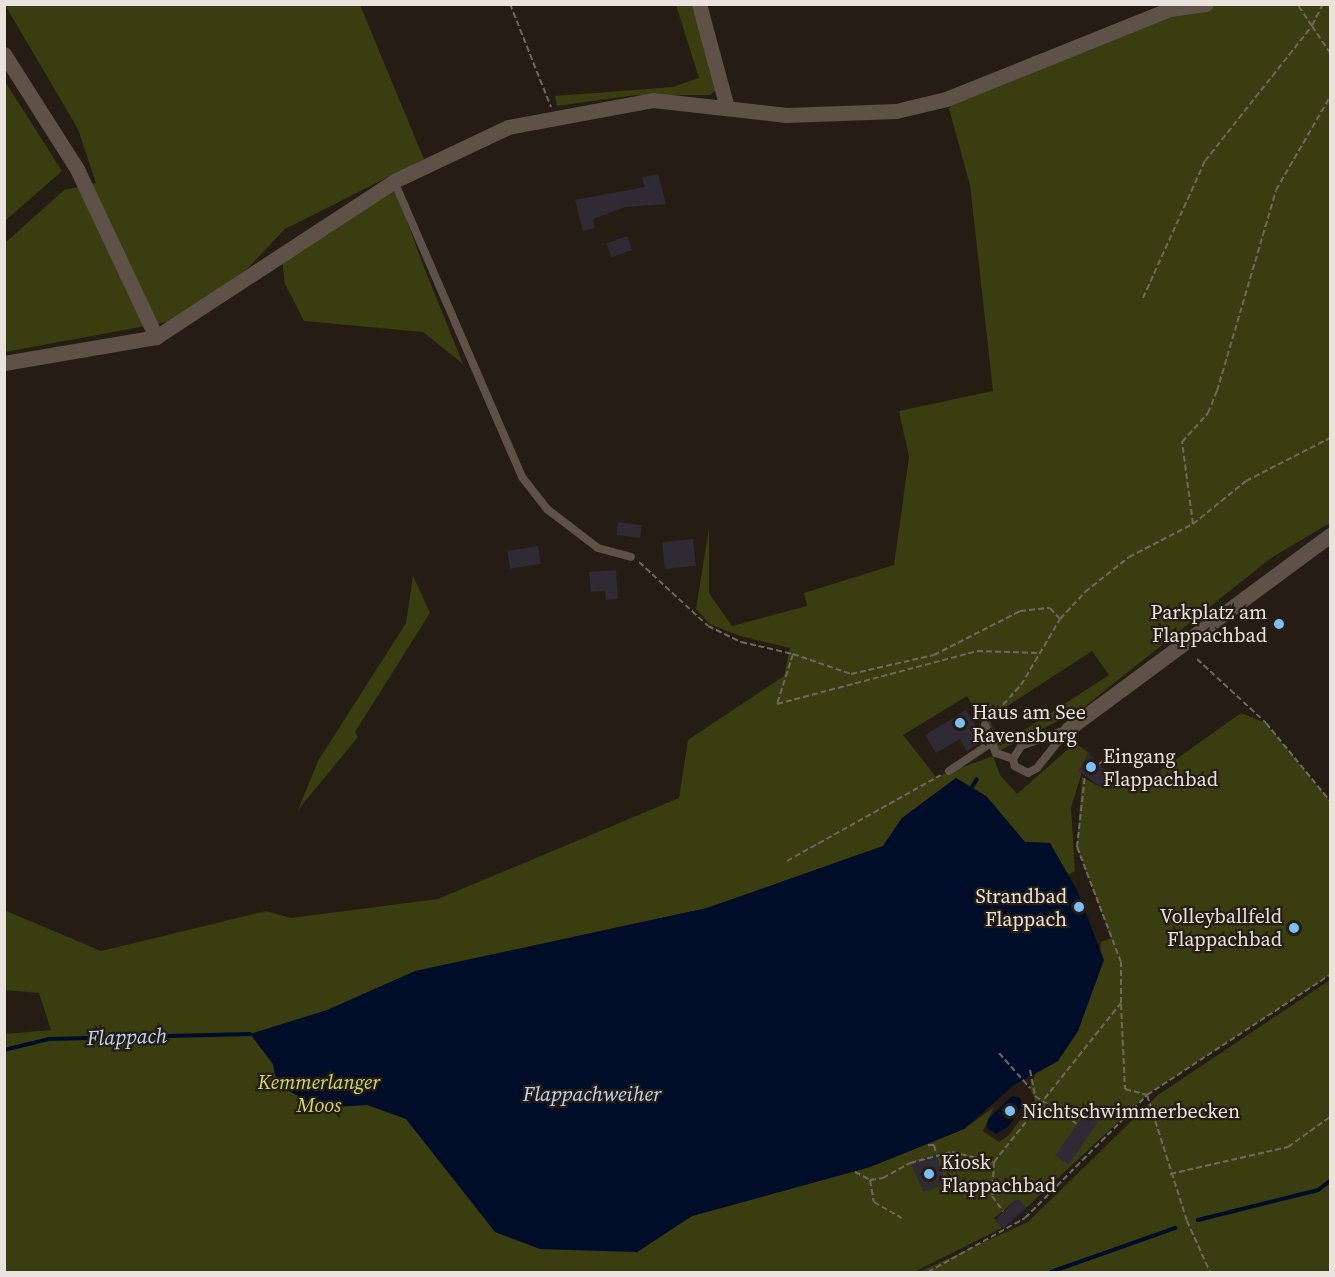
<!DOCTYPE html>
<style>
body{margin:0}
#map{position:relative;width:1335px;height:1277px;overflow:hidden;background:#251c14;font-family:"Source Serif 4",serif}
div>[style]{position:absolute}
.green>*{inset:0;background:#393d0f}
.water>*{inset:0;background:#000d28}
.stream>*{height:4px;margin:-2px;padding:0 2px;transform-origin:2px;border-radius:2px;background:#000d28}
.building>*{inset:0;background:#302a35;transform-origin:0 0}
.path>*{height:2px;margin-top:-1px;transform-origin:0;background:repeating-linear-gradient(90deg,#706760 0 6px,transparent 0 9px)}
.service>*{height:8px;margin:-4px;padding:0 4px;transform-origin:4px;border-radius:4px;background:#5d5148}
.minor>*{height:15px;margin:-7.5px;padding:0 7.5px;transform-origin:7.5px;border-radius:7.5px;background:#5d5148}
.dots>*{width:16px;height:16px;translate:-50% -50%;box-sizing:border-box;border:3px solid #251c14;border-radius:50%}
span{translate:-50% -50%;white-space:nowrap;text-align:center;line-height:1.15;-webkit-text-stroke:4.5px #251c14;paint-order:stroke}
.poi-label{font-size:20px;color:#e9e2dd}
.right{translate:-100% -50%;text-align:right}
.left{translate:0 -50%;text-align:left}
.park-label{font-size:20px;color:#d1db6e;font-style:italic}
.water-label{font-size:21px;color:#bad4f5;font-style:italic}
.frame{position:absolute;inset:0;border:6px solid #e9e2dd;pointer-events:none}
</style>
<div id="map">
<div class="green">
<i style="clip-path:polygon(5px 5px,360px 5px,424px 159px,285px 229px,247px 269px,173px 321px,5px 352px,5px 243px,64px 190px,96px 183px,78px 129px)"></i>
<i style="clip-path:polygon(676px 5px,692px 5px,718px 88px,710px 95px,636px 95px,557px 106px,555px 96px,673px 87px,699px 78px)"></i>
<i style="clip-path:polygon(evenodd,1180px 5px,1330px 5px,1330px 523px,1271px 558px,1083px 708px,999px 751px,967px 696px,903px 735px,936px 777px,993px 756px,1000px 775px,1017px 794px,1075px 743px,1088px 752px,1071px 808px,1075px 871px,1068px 875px,1049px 843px,1025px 842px,986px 796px,956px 778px,902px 818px,883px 846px,707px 908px,573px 937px,637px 1252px,692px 1216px,870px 1167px,964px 1129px,994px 1107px,983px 1131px,999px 1142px,1009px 1135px,1035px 1100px,1030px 1088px,1036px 1073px,1058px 1061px,1097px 979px,1101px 942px,1111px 938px,1077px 847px,1082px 777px,1100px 787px,1110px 776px,1133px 790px,1241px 713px,1266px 723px,1330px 801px,1330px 975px,1147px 1095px,1026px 1208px,1018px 1199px,994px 1218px,1002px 1228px,914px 1272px,5px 1272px,5px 1034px,51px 1030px,39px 993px,5px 990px,4px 910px,101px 951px,266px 911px,291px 918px,438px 899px,679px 798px,688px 740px,784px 676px,790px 648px,740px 636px,710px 624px,696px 609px,709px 528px,709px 593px,732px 626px,807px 606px,804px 593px,894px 565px,909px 457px,899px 411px,993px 391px,970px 185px,949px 109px,954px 101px,1180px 5px,1092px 651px,1109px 675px,1000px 746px,989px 718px,1092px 651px)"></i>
<i style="clip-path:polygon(4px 80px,62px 171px,5px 221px,4px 221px)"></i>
<i style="clip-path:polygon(395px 188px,423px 265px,463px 364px,423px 332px,304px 321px,285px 284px,282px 261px)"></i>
<i style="clip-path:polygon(413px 576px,430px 613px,355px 732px,358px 737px,298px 810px,318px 761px,406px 623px)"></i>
<i style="clip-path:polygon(1330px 980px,1330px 1272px,919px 1272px,1028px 1222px,1158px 1095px)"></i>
</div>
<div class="water">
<i style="clip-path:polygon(956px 778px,986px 796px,1025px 842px,1050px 843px,1077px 890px,1104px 960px,1078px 1031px,1058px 1061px,1014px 1085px,964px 1129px,870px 1167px,692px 1216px,637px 1252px,540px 1249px,495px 1232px,406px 1119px,367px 1105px,319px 1108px,277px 1084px,273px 1064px,250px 1034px,327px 1010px,415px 971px,707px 908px,883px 846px,902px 818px)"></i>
<i style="clip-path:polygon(1012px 1096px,1020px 1098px,1023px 1106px,1008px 1127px,996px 1134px,987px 1128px,988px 1119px)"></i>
</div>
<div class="stream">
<i style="left:972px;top:787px;width:9px;rotate:-58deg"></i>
<i style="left:4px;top:1050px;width:46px;rotate:-13.7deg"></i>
<i style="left:49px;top:1039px;width:201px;rotate:-1.4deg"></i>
<i style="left:1198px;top:1220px;width:124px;rotate:-14deg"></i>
<i style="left:1318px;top:1190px;width:15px;rotate:-37deg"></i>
<i style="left:1051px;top:1272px;width:132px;rotate:-19.5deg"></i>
</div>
<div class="building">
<i style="clip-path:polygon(658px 174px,666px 204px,625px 207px,593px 219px,595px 228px,583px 231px,575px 200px,645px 187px,642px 178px)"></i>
<i style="left:627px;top:236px;width:15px;height:22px;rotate:70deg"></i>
<i style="left:618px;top:522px;width:24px;height:13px;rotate:7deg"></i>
<i style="left:693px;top:539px;width:27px;height:31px;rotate:84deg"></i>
<i style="left:538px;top:546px;width:18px;height:31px;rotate:81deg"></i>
<i style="clip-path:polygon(616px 570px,618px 599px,606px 600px,605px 591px,591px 592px,589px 572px)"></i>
<i style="clip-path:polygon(966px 710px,984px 740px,967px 751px,960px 739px,936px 753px,925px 735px)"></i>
<i style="clip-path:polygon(1088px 752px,1110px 776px,1100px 787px,1079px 771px)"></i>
<i style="left:1085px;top:1113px;width:16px;height:52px;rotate:35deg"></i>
<i style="clip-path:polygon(936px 1154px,946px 1184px,924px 1192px,911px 1165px)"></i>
<i style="left:1018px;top:1199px;width:12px;height:31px;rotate:48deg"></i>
</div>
<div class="path">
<i style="left:510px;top:4px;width:111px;rotate:68.3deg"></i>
<i style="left:1323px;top:4px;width:25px;rotate:117deg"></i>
<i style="left:1312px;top:26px;width:32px;rotate:56deg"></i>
<i style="left:1143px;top:298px;width:150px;rotate:-65.7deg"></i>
<i style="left:1205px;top:161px;width:172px;rotate:-51.6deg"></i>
<i style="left:1312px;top:26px;width:27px;rotate:-124deg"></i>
<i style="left:1193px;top:524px;width:83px;rotate:-97.6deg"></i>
<i style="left:1182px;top:442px;width:39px;rotate:-48deg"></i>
<i style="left:1208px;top:413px;width:24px;rotate:-68deg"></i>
<i style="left:1217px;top:391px;width:209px;rotate:-73.6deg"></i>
<i style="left:1276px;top:190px;width:108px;rotate:-59.9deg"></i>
<i style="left:639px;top:562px;width:94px;rotate:42.8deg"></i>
<i style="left:708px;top:626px;width:37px;rotate:26deg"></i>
<i style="left:741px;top:642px;width:53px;rotate:13deg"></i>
<i style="left:793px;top:654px;width:52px;rotate:107.7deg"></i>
<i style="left:793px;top:654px;width:61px;rotate:19deg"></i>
<i style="left:851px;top:674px;width:85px;rotate:-12.9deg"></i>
<i style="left:934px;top:655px;width:97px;rotate:-27.1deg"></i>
<i style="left:1020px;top:611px;width:30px;rotate:-6deg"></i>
<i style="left:1050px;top:608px;width:15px;rotate:48deg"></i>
<i style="left:1197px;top:659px;width:94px;rotate:42.8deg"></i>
<i style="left:1266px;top:723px;width:101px;rotate:50.6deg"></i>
<i style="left:777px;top:704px;width:207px;rotate:-14.8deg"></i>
<i style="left:977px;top:651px;width:60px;rotate:1.9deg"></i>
<i style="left:991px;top:718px;width:45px;rotate:-47.7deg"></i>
<i style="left:1021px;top:685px;width:77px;rotate:-59.4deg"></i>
<i style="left:1060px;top:619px;width:37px;rotate:-47deg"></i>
<i style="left:1085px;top:592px;width:56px;rotate:-38.5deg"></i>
<i style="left:1129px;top:557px;width:72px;rotate:-27.3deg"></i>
<i style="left:1193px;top:524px;width:68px;rotate:-39.1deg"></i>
<i style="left:1246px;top:481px;width:94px;rotate:-27.1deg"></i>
<i style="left:1099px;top:764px;width:6px;rotate:-39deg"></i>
<i style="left:787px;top:861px;width:176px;rotate:-29.2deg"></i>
<i style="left:1121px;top:1004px;width:85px;rotate:87.3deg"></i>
<i style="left:1125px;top:1089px;width:23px;rotate:15deg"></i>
<i style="left:999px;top:1053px;width:47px;rotate:48.5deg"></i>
<i style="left:1030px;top:1070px;width:26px;rotate:79deg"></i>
<i style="left:1035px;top:1096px;width:50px;rotate:33.7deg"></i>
<i style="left:1147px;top:1095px;width:132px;rotate:72.4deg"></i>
<i style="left:1187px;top:1221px;width:56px;rotate:65.7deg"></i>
<i style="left:928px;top:1145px;width:6px"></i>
<i style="left:934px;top:1145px;width:9px;rotate:77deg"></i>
<i style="left:994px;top:1162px;width:34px;rotate:93deg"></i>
<i style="left:992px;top:1196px;width:19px;rotate:54deg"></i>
<i style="left:855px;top:1172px;width:17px;rotate:28deg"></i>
<i style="left:870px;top:1180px;width:13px;rotate:-9deg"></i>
<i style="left:883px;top:1178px;width:31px;rotate:-29deg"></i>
<i style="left:910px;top:1163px;width:43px;rotate:-14.7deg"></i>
<i style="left:952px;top:1152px;width:43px;rotate:13.4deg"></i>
<i style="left:994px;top:1162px;width:203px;rotate:-51.4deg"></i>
<i style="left:1121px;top:1003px;width:41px;rotate:-90deg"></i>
<i style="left:1121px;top:962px;width:123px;rotate:-110.9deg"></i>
<i style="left:1077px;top:847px;width:72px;rotate:-83.7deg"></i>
<i style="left:1170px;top:1174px;width:121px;rotate:-12.9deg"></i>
<i style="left:1288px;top:1147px;width:52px;rotate:-35.5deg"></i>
<i style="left:870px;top:1180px;width:22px;rotate:80deg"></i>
<i style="left:874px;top:1202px;width:32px;rotate:30deg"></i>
<i style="left:928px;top:1272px;width:111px;rotate:-29.1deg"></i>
<i style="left:1025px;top:1218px;width:173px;rotate:-45.2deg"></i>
<i style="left:1147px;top:1095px;width:219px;rotate:-33.3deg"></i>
</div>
<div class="service">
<i style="left:394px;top:181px;width:322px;rotate:66.6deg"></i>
<i style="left:522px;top:477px;width:41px;rotate:52deg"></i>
<i style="left:547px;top:509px;width:64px;rotate:37.4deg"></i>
<i style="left:598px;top:548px;width:34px;rotate:15deg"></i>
<i style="left:985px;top:725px;width:30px;rotate:69deg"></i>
<i style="left:996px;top:753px;width:18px;rotate:19deg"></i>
<i style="left:1068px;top:729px;width:50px;rotate:128.5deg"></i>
<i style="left:1037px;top:768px;width:10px;rotate:151deg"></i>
<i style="left:1028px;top:773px;width:15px;rotate:-152deg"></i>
<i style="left:1015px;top:766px;width:7px;rotate:-106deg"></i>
<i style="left:1013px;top:759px;width:15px;rotate:-58deg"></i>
<i style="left:1021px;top:746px;width:50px;rotate:-19.9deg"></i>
<i style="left:949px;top:771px;width:50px;rotate:-33.7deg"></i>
</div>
<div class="minor">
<i style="left:699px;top:4px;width:108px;rotate:74.9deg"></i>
<i style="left:4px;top:54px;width:136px;rotate:57.6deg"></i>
<i style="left:77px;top:169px;width:186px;rotate:64.8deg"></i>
<i style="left:4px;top:363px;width:154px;rotate:-9.7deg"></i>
<i style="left:156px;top:337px;width:285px;rotate:-33.2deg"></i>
<i style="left:394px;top:181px;width:126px;rotate:-25.3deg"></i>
<i style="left:508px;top:127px;width:147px;rotate:-10.5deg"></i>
<i style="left:653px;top:100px;width:134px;rotate:6.4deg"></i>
<i style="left:786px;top:115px;width:110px;rotate:-2.1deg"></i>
<i style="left:896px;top:111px;width:51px;rotate:-13.5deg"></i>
<i style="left:946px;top:99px;width:241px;rotate:-21.9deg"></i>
<i style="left:1170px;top:9px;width:36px;rotate:-8deg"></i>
<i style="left:1068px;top:729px;width:326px;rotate:-36.5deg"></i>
</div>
<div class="dots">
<i style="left:1279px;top:624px;background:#7abff8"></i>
<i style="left:960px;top:723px;background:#7abff8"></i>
<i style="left:1091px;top:767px;background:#7abff8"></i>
<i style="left:1079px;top:907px;background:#7abff8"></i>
<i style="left:1294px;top:928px;background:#7abff8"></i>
<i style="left:1010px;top:1111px;background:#7abff8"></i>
<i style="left:929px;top:1174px;background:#7abff8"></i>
</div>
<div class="poi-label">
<span class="right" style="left:1267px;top:624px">Parkplatz am<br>Flappachbad</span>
<span class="left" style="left:972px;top:724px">Haus am See<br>Ravensburg</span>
<span class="left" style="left:1103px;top:768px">Eingang<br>Flappachbad</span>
<span class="right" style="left:1067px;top:908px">Strandbad<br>Flappach</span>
<span class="right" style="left:1282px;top:928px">Volleyballfeld<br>Flappachbad</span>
<span class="left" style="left:1022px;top:1111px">Nichtschwimmerbecken</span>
<span class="left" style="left:941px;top:1174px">Kiosk<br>Flappachbad</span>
</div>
<div class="park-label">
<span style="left:319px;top:1094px">Kemmerlanger<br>Moos</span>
</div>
<div class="water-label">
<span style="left:127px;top:1037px;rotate:-2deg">Flappach</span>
<span style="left:592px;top:1094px">Flappachweiher</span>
</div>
<div class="frame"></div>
</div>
